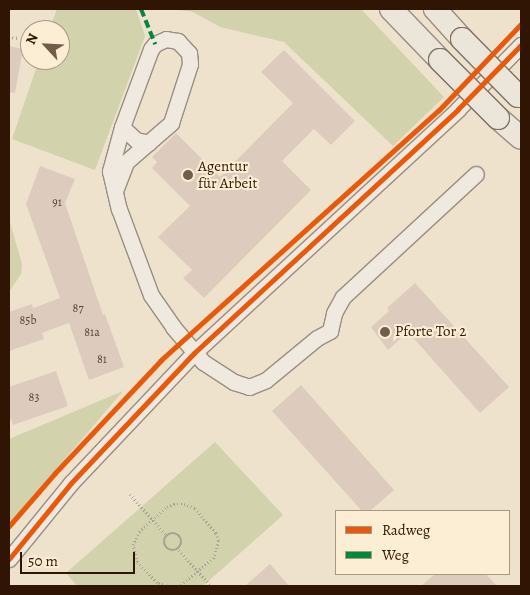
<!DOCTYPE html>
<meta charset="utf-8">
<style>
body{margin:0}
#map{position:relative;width:530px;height:595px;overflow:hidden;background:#eee2cc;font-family:Alegreya,serif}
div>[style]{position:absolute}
.green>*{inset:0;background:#d2d2ad}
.building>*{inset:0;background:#ddccbe}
.path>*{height:2.5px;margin-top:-1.25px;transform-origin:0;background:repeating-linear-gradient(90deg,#a9a197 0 1px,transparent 0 3.5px)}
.path>.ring{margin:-1.25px;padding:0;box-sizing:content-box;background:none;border:2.5px solid #a9a197;border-radius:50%}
.roads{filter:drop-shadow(1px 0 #998e81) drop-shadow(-1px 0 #998e81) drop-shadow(0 1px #998e81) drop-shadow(0 -1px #998e81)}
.minor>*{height:15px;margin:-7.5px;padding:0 7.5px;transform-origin:7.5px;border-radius:7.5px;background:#efe9df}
.highway>*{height:22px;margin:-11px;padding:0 11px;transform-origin:11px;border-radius:11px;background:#ece5da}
.bridges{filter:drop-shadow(1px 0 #7e7366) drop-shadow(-1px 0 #7e7366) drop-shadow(0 1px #7e7366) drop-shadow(0 -1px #7e7366)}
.highway-bridge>*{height:22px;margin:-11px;padding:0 11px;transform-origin:11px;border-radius:11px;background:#ece5da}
.quiet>*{height:4px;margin-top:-2px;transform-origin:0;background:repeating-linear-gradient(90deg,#00873e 0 8px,transparent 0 12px)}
.cycleway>*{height:5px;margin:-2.5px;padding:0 2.5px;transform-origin:2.5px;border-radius:2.5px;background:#e8590c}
.dots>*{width:14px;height:14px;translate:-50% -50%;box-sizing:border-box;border:2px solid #fceed5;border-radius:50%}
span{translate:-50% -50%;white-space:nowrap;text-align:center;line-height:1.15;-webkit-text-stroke:4px #fceed5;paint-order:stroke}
.number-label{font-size:12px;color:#5c4334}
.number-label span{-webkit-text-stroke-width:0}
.poi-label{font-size:15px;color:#301404}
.left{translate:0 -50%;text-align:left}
.frame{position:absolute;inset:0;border:10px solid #301404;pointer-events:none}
.legend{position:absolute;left:335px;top:510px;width:175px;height:65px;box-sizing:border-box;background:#fceed5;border:1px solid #aa9781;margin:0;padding:6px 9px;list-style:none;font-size:15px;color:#301404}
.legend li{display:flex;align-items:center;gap:10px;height:25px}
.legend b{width:25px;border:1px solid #aa9781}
.north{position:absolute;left:20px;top:20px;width:50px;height:50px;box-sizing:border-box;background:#fceed5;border:1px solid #aa9781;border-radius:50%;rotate:295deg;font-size:14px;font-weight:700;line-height:20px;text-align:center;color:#301404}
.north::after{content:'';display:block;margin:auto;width:18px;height:22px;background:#725c4a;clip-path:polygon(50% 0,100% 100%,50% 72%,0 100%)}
.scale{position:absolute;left:20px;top:552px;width:115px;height:22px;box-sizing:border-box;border:2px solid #301404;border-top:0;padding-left:6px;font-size:15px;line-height:18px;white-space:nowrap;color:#301404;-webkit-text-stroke:4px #fceed5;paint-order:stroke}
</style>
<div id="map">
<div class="green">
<i style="clip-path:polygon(57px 9px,136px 9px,145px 36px,95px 170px,12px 139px,39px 60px,60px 60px,60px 30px,49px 30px)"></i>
<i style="clip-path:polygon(172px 9px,361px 9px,444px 97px,393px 146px,284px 42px,220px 27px,193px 12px)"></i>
<i style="clip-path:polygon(9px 219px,22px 264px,21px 274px,9px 292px)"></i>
<i style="clip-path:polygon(123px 391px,9px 525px,9px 439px)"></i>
<i style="clip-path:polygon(215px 442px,283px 515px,203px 586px,77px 586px,66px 573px)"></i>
</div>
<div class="building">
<i style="clip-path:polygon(9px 46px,23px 49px,15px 93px,9px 92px)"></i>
<i style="clip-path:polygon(284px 50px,355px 121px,331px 145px,314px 129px,282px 161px,311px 190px,204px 298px,183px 278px,192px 270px,158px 237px,190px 206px,152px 168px,157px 162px,152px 157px,176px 133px,220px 177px,293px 103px,261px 72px)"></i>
<i style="clip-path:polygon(40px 166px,75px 179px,65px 203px,103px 315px,105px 314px,124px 367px,89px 380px,69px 323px,42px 333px,44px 339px,9px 351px,9px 312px,32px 304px,33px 308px,60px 298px,26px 204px)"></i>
<i style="clip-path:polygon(415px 283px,509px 387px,480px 413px,408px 332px,388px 350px,371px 327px,389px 311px,387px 308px)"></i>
<i style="clip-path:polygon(56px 371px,68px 406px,13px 425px,9px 414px,9px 387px)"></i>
<i style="clip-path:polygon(301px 385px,394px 490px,370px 511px,362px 511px,272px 411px)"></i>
<i style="clip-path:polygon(270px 564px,289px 586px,245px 586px)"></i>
<i style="clip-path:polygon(435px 574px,486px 574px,497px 586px,421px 586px)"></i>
</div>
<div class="path">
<i style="left:9px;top:37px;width:9px;rotate:6deg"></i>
<i style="left:130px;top:494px;width:55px;rotate:48.7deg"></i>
<i class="ring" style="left:164px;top:533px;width:15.5px;height:15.5px"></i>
<i style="left:179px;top:550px;width:48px;rotate:48.4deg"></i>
<i style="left:166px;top:586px;width:9px;rotate:-162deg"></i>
<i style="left:157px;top:583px;width:29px;rotate:-134deg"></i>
<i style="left:137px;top:562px;width:17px;rotate:-103deg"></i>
<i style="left:133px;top:545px;width:14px;rotate:-65deg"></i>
<i style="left:139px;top:532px;width:38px;rotate:-42deg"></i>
<i style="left:167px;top:507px;width:8px;rotate:-23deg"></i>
<i style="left:174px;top:504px;width:10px"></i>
<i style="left:184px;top:504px;width:12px;rotate:20deg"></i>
<i style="left:195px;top:508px;width:33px;rotate:50deg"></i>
<i style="left:216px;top:533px;width:9px;rotate:69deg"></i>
<i style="left:219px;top:541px;width:18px;rotate:106deg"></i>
<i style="left:214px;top:558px;width:44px;rotate:140.5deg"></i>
</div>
<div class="roads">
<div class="minor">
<i style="left:122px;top:127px;width:19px;rotate:43deg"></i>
<i style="left:136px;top:140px;width:13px;rotate:13deg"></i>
<i style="left:115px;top:191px;width:31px;rotate:-69deg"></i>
<i style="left:126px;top:162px;width:60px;rotate:-40.9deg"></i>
<i style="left:171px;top:123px;width:62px;rotate:-72.1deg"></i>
<i style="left:190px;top:64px;width:11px;rotate:-95deg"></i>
<i style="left:189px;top:53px;width:16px;rotate:-133deg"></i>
<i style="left:178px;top:41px;width:12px;rotate:-171deg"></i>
<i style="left:166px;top:39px;width:12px;rotate:156deg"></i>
<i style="left:155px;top:44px;width:6px;rotate:129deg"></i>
<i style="left:151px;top:49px;width:83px;rotate:110.4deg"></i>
<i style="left:122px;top:127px;width:46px;rotate:105.3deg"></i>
<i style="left:110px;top:171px;width:39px;rotate:77deg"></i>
<i style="left:119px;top:209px;width:92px;rotate:69.6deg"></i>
<i style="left:151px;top:295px;width:39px;rotate:55deg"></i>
<i style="left:173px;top:327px;width:46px;rotate:49.4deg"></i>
<i style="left:203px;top:362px;width:37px;rotate:33deg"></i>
<i style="left:234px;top:382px;width:16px;rotate:18deg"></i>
<i style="left:249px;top:387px;width:18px;rotate:-22deg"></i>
<i style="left:266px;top:380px;width:66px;rotate:-39.5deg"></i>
<i style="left:317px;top:338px;width:15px;rotate:-28deg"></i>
<i style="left:330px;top:331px;width:18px;rotate:-77deg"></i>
<i style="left:334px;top:313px;width:18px;rotate:-61deg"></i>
<i style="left:343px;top:297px;width:181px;rotate:-42.8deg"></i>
<i style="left:9px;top:559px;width:98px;rotate:-50.8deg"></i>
<i style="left:71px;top:483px;width:179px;rotate:-46.6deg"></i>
<i style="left:194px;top:353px;width:359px;rotate:-42.7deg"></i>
<i style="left:458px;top:109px;width:90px;rotate:-45.5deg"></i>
</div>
<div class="highway">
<i style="left:391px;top:9px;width:71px;rotate:46.1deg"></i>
<i style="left:435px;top:9px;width:40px;rotate:48deg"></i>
<i style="left:498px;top:118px;width:30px;rotate:41deg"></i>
</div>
</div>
<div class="bridges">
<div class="highway-bridge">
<i style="left:462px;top:39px;width:80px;rotate:45.5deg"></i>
<i style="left:440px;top:60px;width:82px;rotate:45deg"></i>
</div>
</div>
<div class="quiet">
<i style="left:141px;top:9px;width:38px;rotate:68deg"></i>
</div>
<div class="cycleway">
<i style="left:9px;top:526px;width:70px;rotate:-49deg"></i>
<i style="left:55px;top:473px;width:155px;rotate:-46.8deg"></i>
<i style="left:161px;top:360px;width:374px;rotate:-42deg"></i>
<i style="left:439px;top:110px;width:119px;rotate:-46.4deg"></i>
<i style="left:9px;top:559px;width:98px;rotate:-50.8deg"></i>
<i style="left:71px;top:483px;width:179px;rotate:-46.6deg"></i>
<i style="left:194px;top:353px;width:359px;rotate:-42.7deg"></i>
<i style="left:458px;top:109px;width:90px;rotate:-45.5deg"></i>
</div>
<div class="dots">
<i style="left:188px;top:175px;background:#725c4a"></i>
<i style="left:385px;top:332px;background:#725c4a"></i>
</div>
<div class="number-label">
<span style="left:57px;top:203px">91</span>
<span style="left:78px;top:309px">87</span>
<span style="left:28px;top:321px">85b</span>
<span style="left:92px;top:333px">81a</span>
<span style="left:102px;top:360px">81</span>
<span style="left:34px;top:398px">83</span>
</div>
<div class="poi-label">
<span class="left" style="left:198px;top:175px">Agentur<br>für Arbeit</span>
<span class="left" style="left:395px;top:332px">Pforte Tor 2</span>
</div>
<div class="frame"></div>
<ul class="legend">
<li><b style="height:6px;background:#e8590c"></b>Radweg</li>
<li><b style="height:6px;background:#00873e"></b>Weg</li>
</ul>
<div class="north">N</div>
<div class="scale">50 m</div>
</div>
